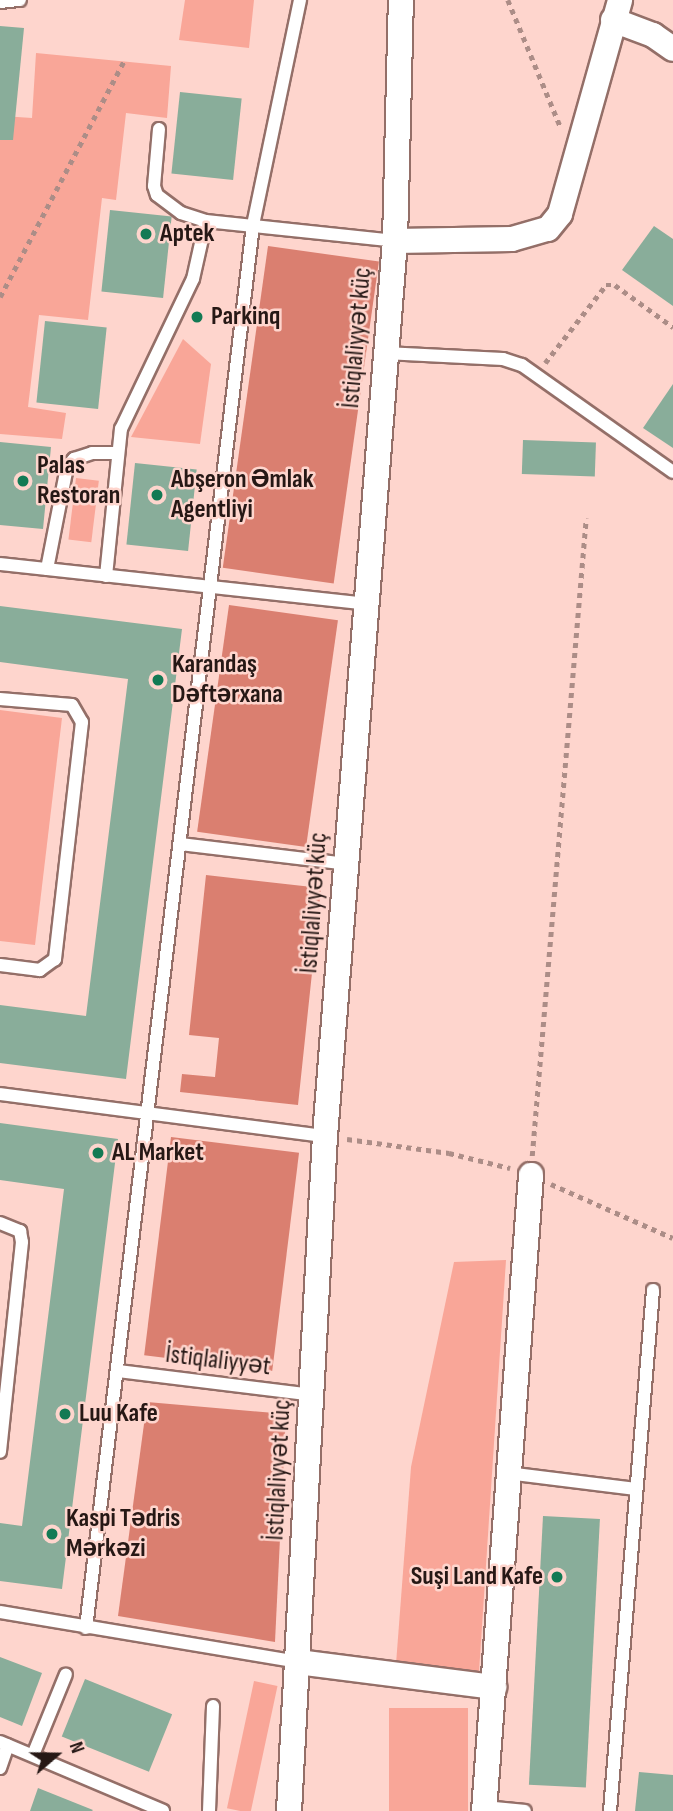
<!DOCTYPE html>
<meta charset="utf-8">
<style>
body{margin:0}
#map{position:relative;width:673px;height:1811px;overflow:hidden;background:#fed5cd;font-family:"Sofia Sans Condensed",sans-serif}
div>[style]{position:absolute}
.green>*{inset:0;background:#f9a698;transform-origin:0 0}
.forest>*{inset:0;background:#da7f70;transform-origin:0 0}
.building>*{inset:0;background:#89ad9a;transform-origin:0 0}
.path>*{height:4.5px;margin-top:-2.25px;transform-origin:0;background:repeating-linear-gradient(90deg,#ac8d87 0 5px,transparent 0 10px)}
.roads{filter:drop-shadow(2px 0 #946f68) drop-shadow(-2px 0 #946f68) drop-shadow(0 2px #946f68) drop-shadow(0 -2px #946f68)}
.service>*{height:12px;margin:-6px;padding:0 6px;transform-origin:6px;border-radius:6px;background:#fff}
.minor>*{height:24px;margin:-12px;padding:0 12px;transform-origin:12px;border-radius:12px;background:#fff}
.dots>*{width:19px;height:19px;translate:-50% -50%;box-sizing:border-box;border:4px solid #fed5cd;border-radius:50%}
span{translate:-50% -50%;white-space:nowrap;text-align:center;line-height:1.15;-webkit-text-stroke:5px #fed5cd;paint-order:stroke}
.poi-label{font-size:26px;color:#261815;font-weight:700}
.left{translate:0 -50%;text-align:left}
.right{translate:-100% -50%;text-align:right}
.street-label{font-size:26px;color:#261815}
.north{position:absolute;left:21px;top:1720px;width:70px;height:70px;-webkit-text-stroke:5px #fed5cd;paint-order:stroke;rotate:70deg;font-size:19px;font-weight:700;line-height:28px;text-align:center;color:#261815}
.north::after{content:'';display:block;margin:auto;width:24px;height:32px;background:#261815;clip-path:polygon(50% 0,100% 100%,50% 72%,0 100%)}
</style>
<div id="map">
<div class="green">
<i style="clip-path:polygon(185px 0,254px 0,249px 48px,179px 40px)"></i>
<i style="clip-path:polygon(36px 53px,171px 66px,167px 118px,126px 113px,116px 200px,102px 198px,88px 320px,39px 315px,28px 407px,66px 413px,62px 439px,0 434px,0 126px,2px 116px,32px 118px)"></i>
<i style="clip-path:polygon(183px 339px,211px 364px,200px 444px,131px 437px)"></i>
<i style="left:76px;top:478px;width:23px;height:62px;rotate:7deg"></i>
<i style="clip-path:polygon(0 710px,62px 718px,35px 945px,0 941px)"></i>
<i style="clip-path:polygon(506px 1260px,479px 1672px,396px 1664px,411px 1467px,454px 1262px)"></i>
<i style="left:254px;top:1681px;width:24px;height:130px;rotate:12deg"></i>
<i style="left:389px;top:1708px;width:79px;height:103px"></i>
</div>
<div class="forest">
<i style="left:268px;top:246px;width:112px;height:325px;rotate:8deg"></i>
<i style="left:229px;top:605px;width:110px;height:229px;rotate:8deg"></i>
<i style="clip-path:polygon(206px 875px,321px 888px,298px 1105px,180px 1092px,182px 1074px,215px 1077px,219px 1038px,189px 1035px)"></i>
<i style="left:171px;top:1137px;width:129px;height:220px;rotate:7deg"></i>
<i style="clip-path:polygon(147px 1402px,286px 1414px,275px 1642px,118px 1616px)"></i>
</div>
<div class="building">
<i style="clip-path:polygon(0 26px,24px 28px,13px 140px,0 140px)"></i>
<i style="left:180px;top:92px;width:62px;height:82px;rotate:6deg"></i>
<i style="left:110px;top:210px;width:62px;height:82px;rotate:6deg"></i>
<i style="clip-path:polygon(654px 226px,673px 239px,673px 306px,622px 270px)"></i>
<i style="left:45px;top:321px;width:62px;height:82px;rotate:6deg"></i>
<i style="clip-path:polygon(673px 384px,673px 448px,643px 428px)"></i>
<i style="left:523px;top:440px;width:73px;height:34px;rotate:2deg"></i>
<i style="clip-path:polygon(0 442px,51px 447px,43px 529px,0 525px)"></i>
<i style="left:135px;top:463px;width:62px;height:82px;rotate:6deg"></i>
<i style="clip-path:polygon(0 606px,182px 629px,126px 1079px,0 1063px,0 1005px,86px 1016px,128px 679px,0 662px)"></i>
<i style="clip-path:polygon(0 1123px,118px 1139px,62px 1589px,0 1581px,0 1523px,22px 1526px,64px 1189px,0 1180px)"></i>
<i style="left:543px;top:1516px;width:57px;height:269px;rotate:3deg"></i>
<i style="clip-path:polygon(0 1657px,42px 1673px,22px 1726px,0 1717px)"></i>
<i style="left:85px;top:1679px;width:94px;height:62px;rotate:22deg"></i>
<i style="clip-path:polygon(639px 1772px,673px 1775px,673px 1811px,635px 1811px)"></i>
<i style="clip-path:polygon(38px 1788px,93px 1810px,92px 1811px,30px 1811px)"></i>
</div>
<div class="path">
<i style="left:508px;top:0;width:139px;rotate:67.5deg"></i>
<i style="left:0;top:297px;width:267px;rotate:-62.3deg"></i>
<i style="left:545px;top:363px;width:99px;rotate:-52deg"></i>
<i style="left:606px;top:285px;width:9px"></i>
<i style="left:615px;top:285px;width:72px;rotate:35.9deg"></i>
<i style="left:347px;top:1139px;width:103px;rotate:7.8deg"></i>
<i style="left:449px;top:1153px;width:63px;rotate:13.8deg"></i>
<i style="left:532px;top:1156px;width:640px;rotate:-85.16deg"></i>
<i style="left:551px;top:1184px;width:133px;rotate:23.9deg"></i>
</div>
<div class="roads">
<div class="service">
<i style="left:0;top:2px;width:20px;rotate:-6deg"></i>
<i style="left:159px;top:129px;width:57px;rotate:95deg"></i>
<i style="left:154px;top:186px;width:9px;rotate:72deg"></i>
<i style="left:157px;top:195px;width:30px;rotate:37deg"></i>
<i style="left:181px;top:213px;width:26px;rotate:18deg"></i>
<i style="left:206px;top:221px;width:190px;rotate:6deg"></i>
<i style="left:385px;top:353px;width:118px;rotate:2.9deg"></i>
<i style="left:503px;top:359px;width:20px;rotate:18deg"></i>
<i style="left:522px;top:365px;width:185px;rotate:35.3deg"></i>
<i style="left:0;top:564px;width:368px;rotate:6.2deg"></i>
<i style="left:47px;top:569px;width:104px;rotate:-78.9deg"></i>
<i style="left:67px;top:467px;width:11px;rotate:-49deg"></i>
<i style="left:74px;top:459px;width:19px;rotate:-18deg"></i>
<i style="left:92px;top:453px;width:26px"></i>
<i style="left:106px;top:576px;width:148px;rotate:-84.2deg"></i>
<i style="left:121px;top:429px;width:166px;rotate:-64.4deg"></i>
<i style="left:193px;top:279px;width:59px;rotate:-77.4deg"></i>
<i style="left:0;top:699px;width:72px;rotate:4.8deg"></i>
<i style="left:72px;top:705px;width:20px;rotate:60deg"></i>
<i style="left:82px;top:722px;width:239px;rotate:96.5deg"></i>
<i style="left:55px;top:959px;width:19px;rotate:144deg"></i>
<i style="left:40px;top:970px;width:40px;rotate:-172.9deg"></i>
<i style="left:180px;top:844px;width:168px;rotate:6.8deg"></i>
<i style="left:0;top:1094px;width:328px;rotate:7.4deg"></i>
<i style="left:0;top:1223px;width:22px;rotate:22deg"></i>
<i style="left:20px;top:1231px;width:11px;rotate:80deg"></i>
<i style="left:22px;top:1242px;width:211px;rotate:96deg"></i>
<i style="left:118px;top:1371px;width:196px;rotate:7deg"></i>
<i style="left:507px;top:1473px;width:130px;rotate:7.1deg"></i>
<i style="left:0;top:1612px;width:302px;rotate:9.5deg"></i>
<i style="left:86px;top:1628px;width:1413px;rotate:-83.21deg"></i>
<i style="left:253px;top:225px;width:230px;rotate:-78.2deg"></i>
<i style="left:0;top:1742px;width:177px;rotate:22.9deg"></i>
<i style="left:33px;top:1755px;width:87px;rotate:-67.8deg"></i>
<i style="left:0;top:1768px;width:24px;rotate:-71deg"></i>
<i style="left:485px;top:1807px;width:40px;rotate:5.7deg"></i>
<i style="left:209px;top:1811px;width:105px;rotate:-87.8deg"></i>
<i style="left:610px;top:1811px;width:523px;rotate:-85.28deg"></i>
</div>
<div class="minor">
<i style="left:613px;top:20px;width:43px;rotate:20.6deg"></i>
<i style="left:653px;top:35px;width:24px;rotate:35deg"></i>
<i style="left:395px;top:241px;width:117px;rotate:-1deg"></i>
<i style="left:512px;top:239px;width:37px;rotate:-16deg"></i>
<i style="left:548px;top:229px;width:19px;rotate:-51deg"></i>
<i style="left:560px;top:214px;width:222px;rotate:-74.3deg"></i>
<i style="left:298px;top:1662px;width:198px;rotate:7.3deg"></i>
<i style="left:289px;top:1811px;width:676px;rotate:-86.95deg"></i>
<i style="left:325px;top:1136px;width:898px;rotate:-85.53deg"></i>
<i style="left:395px;top:241px;width:241px;rotate:-88.6deg"></i>
<i style="left:484px;top:1811px;width:638px;rotate:-85.77deg"></i>
</div>
</div>
<div class="dots">
<i style="left:146px;top:234px;background:#137a54"></i>
<i style="left:197px;top:317px;background:#137a54"></i>
<i style="left:23px;top:481px;background:#137a54"></i>
<i style="left:157px;top:495px;background:#137a54"></i>
<i style="left:158px;top:680px;background:#137a54"></i>
<i style="left:98px;top:1153px;background:#137a54"></i>
<i style="left:65px;top:1414px;background:#137a54"></i>
<i style="left:52px;top:1534px;background:#137a54"></i>
<i style="left:557px;top:1577px;background:#137a54"></i>
</div>
<div class="poi-label">
<span class="left" style="left:160px;top:234px">Aptek</span>
<span class="left" style="left:211px;top:317px">Parkinq</span>
<span class="left" style="left:37px;top:481px">Palas<br>Restoran</span>
<span class="left" style="left:171px;top:495px">Abşeron Əmlak<br>Agentliyi</span>
<span class="left" style="left:172px;top:680px">Karandaş<br>Dəftərxana</span>
<span class="left" style="left:112px;top:1153px">AL Market</span>
<span class="left" style="left:79px;top:1414px">Luu Kafe</span>
<span class="left" style="left:66px;top:1534px">Kaspi Tədris<br>Mərkəzi</span>
<span class="right" style="left:543px;top:1577px">Suşi Land Kafe</span>
</div>
<div class="street-label">
<span style="left:357px;top:338px;rotate:-85deg">İstiqlaliyyət küç</span>
<span style="left:314px;top:903px;rotate:-86deg">İstiqlaliyyət küç</span>
<span style="left:218px;top:1361px;rotate:7deg">İstiqlaliyyət</span>
<span style="left:279px;top:1470px;rotate:-87deg">İstiqlaliyyət küç</span>
</div>
<div class="north">N</div>
</div>
